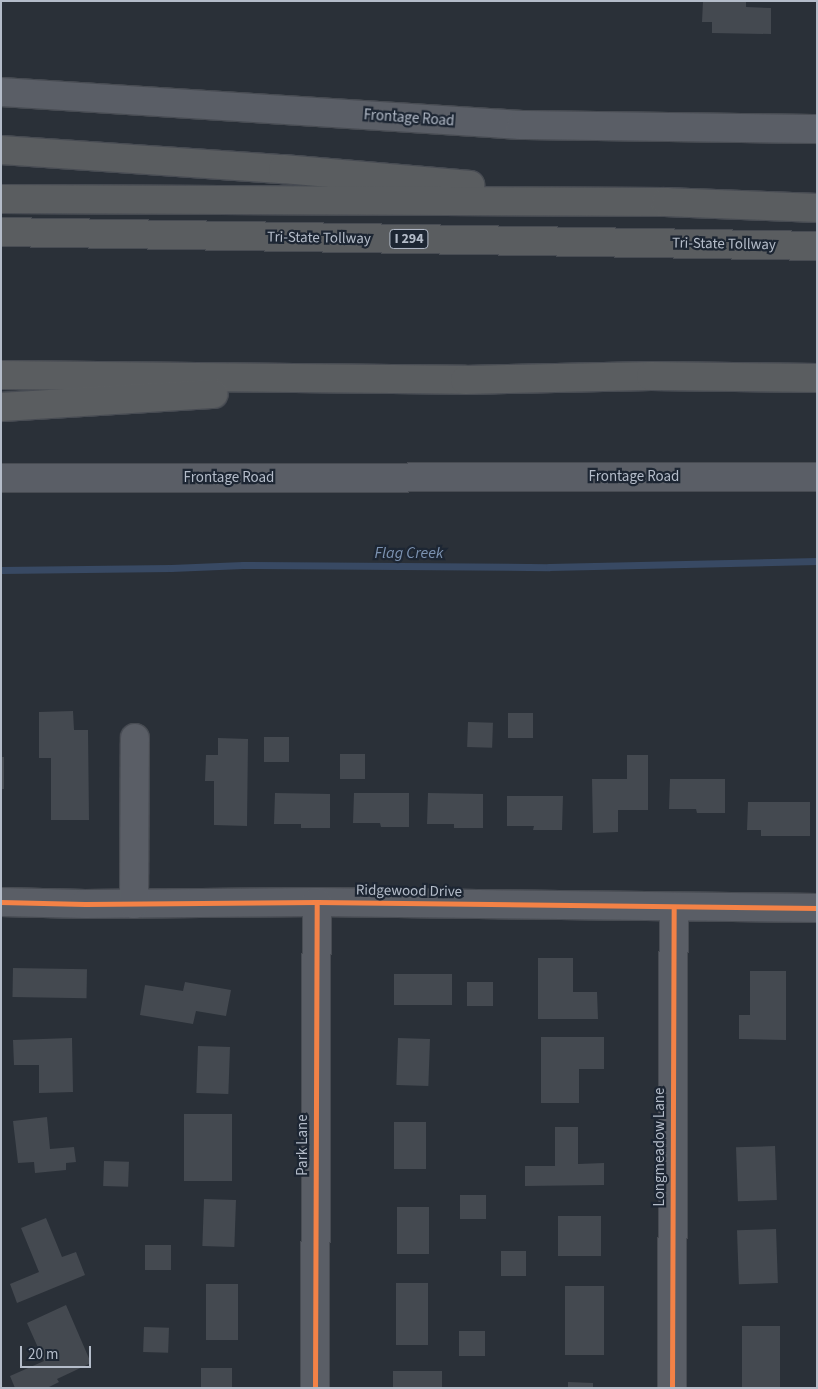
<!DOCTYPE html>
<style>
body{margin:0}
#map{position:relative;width:818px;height:1389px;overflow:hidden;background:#2a3038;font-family:"Source Sans 3",sans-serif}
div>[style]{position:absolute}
.stream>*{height:7px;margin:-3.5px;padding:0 3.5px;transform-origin:3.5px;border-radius:3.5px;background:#384963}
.building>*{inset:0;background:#444950;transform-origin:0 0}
.roads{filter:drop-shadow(1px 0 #484c53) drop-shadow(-1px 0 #484c53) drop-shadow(0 1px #484c53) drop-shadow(0 -1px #484c53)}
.minor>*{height:28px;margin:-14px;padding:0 14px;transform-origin:14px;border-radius:14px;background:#5a5e66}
.highway>*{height:28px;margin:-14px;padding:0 14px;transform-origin:14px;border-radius:14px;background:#5a5d60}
.cycleway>*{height:5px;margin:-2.5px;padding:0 2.5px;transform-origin:2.5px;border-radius:2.5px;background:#f48246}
span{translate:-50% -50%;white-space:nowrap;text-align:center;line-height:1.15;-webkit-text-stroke:4.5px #1d2633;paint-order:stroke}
.shield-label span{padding:1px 4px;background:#1d2633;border:1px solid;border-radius:4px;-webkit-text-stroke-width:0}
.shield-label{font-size:14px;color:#b4bcc9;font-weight:700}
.street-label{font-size:15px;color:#b4bcc9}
.water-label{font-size:16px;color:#7c92b1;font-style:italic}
.frame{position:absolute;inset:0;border:2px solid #b4bcc9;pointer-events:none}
.scale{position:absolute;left:20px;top:1346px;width:71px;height:22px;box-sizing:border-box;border:2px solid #b4bcc9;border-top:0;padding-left:6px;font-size:15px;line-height:18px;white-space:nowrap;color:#b4bcc9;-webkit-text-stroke:4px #1d2633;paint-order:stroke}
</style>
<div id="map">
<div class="stream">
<i style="left:1px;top:570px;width:170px;rotate:-0.7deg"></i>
<i style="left:171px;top:568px;width:72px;rotate:-2.4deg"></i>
<i style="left:243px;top:565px;width:306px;rotate:0.4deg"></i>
<i style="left:549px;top:567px;width:268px;rotate:-1.3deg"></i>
</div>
<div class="building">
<i style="clip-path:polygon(703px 1px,746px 1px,746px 7px,771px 8px,771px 34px,712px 33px,712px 22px,702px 22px)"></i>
<i style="clip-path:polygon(73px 711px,74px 730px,88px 730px,89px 820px,51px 820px,51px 758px,39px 758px,39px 712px)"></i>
<i style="left:508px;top:713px;width:25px;height:25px"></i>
<i style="left:468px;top:722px;width:25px;height:25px;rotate:2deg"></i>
<i style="left:264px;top:737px;width:25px;height:25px"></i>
<i style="clip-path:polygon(218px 738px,248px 739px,247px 826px,214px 825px,214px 781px,205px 781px,206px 755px,218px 755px)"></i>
<i style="left:340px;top:754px;width:25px;height:25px"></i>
<i style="clip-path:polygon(627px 755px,648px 755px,648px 810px,618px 810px,618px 832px,593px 833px,592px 779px,627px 779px)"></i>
<i style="left:1px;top:757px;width:3px;height:32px"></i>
<i style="clip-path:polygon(670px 779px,725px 779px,725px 813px,697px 813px,696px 809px,669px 809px)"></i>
<i style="clip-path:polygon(275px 793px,330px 794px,330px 828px,301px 828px,301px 824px,274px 824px)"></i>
<i style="clip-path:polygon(354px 793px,409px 793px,409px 827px,381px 827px,380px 823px,353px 823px)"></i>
<i style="clip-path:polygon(428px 793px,483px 794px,483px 828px,454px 828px,454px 824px,427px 824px)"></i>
<i style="clip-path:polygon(507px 796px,563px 796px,562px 830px,533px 830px,534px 826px,507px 826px)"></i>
<i style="clip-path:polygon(748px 802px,810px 802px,810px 836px,761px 836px,761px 830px,747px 830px)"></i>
<i style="clip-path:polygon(538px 958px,573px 958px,573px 992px,597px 992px,598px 1019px,538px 1019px)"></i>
<i style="left:13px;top:968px;width:74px;height:29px;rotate:1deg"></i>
<i style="clip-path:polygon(750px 971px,786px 971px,786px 1040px,739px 1039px,739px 1015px,750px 1015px)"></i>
<i style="left:394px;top:974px;width:58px;height:31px"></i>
<i style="clip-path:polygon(185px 982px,231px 990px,226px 1016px,196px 1011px,193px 1024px,140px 1015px,145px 985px,183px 991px)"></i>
<i style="left:467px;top:982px;width:26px;height:24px"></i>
<i style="clip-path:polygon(541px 1037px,604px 1037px,604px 1069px,579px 1069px,579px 1103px,541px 1103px)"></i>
<i style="clip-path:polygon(72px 1038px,73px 1092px,39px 1093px,39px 1065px,14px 1065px,13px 1040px)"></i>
<i style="left:398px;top:1038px;width:32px;height:47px;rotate:2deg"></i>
<i style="left:198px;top:1046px;width:32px;height:47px;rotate:2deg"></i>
<i style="left:184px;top:1114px;width:48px;height:67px"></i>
<i style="clip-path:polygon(47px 1117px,50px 1149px,74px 1147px,76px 1162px,66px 1163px,66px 1170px,35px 1173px,34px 1162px,18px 1163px,13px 1121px)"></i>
<i style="left:394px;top:1122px;width:32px;height:47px"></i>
<i style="clip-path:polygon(555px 1127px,578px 1127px,578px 1164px,604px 1163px,604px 1185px,525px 1186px,525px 1166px,555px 1166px)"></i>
<i style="left:775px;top:1146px;width:54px;height:39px;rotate:88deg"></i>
<i style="left:104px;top:1161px;width:25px;height:25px;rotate:2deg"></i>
<i style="left:460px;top:1195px;width:26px;height:24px"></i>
<i style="left:204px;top:1199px;width:32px;height:47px;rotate:2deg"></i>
<i style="left:397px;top:1207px;width:32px;height:47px"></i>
<i style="left:558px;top:1216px;width:43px;height:40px"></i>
<i style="clip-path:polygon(46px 1218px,62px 1257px,76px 1252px,85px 1275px,17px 1303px,10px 1284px,39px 1272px,21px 1228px)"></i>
<i style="left:776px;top:1229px;width:54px;height:39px;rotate:88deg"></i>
<i style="left:145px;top:1245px;width:26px;height:25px"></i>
<i style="left:501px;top:1251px;width:25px;height:25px"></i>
<i style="left:396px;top:1283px;width:32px;height:62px"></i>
<i style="left:206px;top:1284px;width:32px;height:56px"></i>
<i style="left:565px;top:1286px;width:39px;height:69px"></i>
<i style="clip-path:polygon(66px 1305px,91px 1363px,57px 1379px,59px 1382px,47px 1388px,15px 1388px,10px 1376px,44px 1361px,27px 1323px)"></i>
<i style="left:742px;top:1326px;width:38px;height:62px"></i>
<i style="left:144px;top:1327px;width:25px;height:25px;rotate:2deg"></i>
<i style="left:459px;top:1331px;width:26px;height:25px"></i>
<i style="left:201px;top:1368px;width:31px;height:20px"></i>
<i style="left:393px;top:1371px;width:49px;height:17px"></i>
<i style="clip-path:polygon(568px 1382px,593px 1383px,593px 1388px,568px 1388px)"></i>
</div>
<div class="roads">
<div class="minor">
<i style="left:1px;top:92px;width:521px;rotate:3.63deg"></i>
<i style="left:521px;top:125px;width:296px;rotate:0.8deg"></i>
<i style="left:1px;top:478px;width:816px;rotate:-0.07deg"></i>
<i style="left:1px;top:902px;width:84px;rotate:1.4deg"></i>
<i style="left:85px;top:904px;width:232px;rotate:-0.5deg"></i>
<i style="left:317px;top:902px;width:500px;rotate:0.69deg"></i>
<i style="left:134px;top:904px;width:166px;rotate:-89.7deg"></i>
<i style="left:315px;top:1388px;width:486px;rotate:-89.8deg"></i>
<i style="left:672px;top:1388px;width:481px;rotate:-89.8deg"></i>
</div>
<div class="highway">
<i style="left:1px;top:150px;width:283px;rotate:3.9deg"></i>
<i style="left:283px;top:169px;width:188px;rotate:4.9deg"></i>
<i style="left:1px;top:199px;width:665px;rotate:0.26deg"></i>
<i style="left:666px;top:202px;width:151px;rotate:2.3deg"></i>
<i style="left:1px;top:232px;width:816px;rotate:0.98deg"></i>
<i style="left:1px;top:375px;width:464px;rotate:0.6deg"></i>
<i style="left:465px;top:380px;width:186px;rotate:-1.2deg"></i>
<i style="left:651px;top:376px;width:166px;rotate:0.7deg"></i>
<i style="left:1px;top:407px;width:213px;rotate:-3.5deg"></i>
</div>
</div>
<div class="cycleway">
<i style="left:1px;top:902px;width:84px;rotate:1.4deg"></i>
<i style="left:85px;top:904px;width:232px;rotate:-0.5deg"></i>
<i style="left:317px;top:902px;width:500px;rotate:0.69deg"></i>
<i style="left:315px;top:1388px;width:486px;rotate:-89.8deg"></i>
<i style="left:672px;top:1388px;width:481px;rotate:-89.8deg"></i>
</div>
<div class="shield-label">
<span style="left:409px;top:239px">I 294</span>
</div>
<div class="street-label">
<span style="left:409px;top:118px;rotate:4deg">Frontage Road</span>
<span style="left:319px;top:238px;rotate:1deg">Tri-State Tollway</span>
<span style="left:724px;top:244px;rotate:1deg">Tri-State Tollway</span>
<span style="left:634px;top:477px">Frontage Road</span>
<span style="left:229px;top:478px">Frontage Road</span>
<span style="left:409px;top:891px;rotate:1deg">Ridgewood Drive</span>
<span style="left:303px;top:1145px;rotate:-90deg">Park Lane</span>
<span style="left:660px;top:1147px;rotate:-90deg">Longmeadow Lane</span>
</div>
<div class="water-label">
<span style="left:409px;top:553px">Flag Creek</span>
</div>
<div class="frame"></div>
<div class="scale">20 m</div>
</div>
